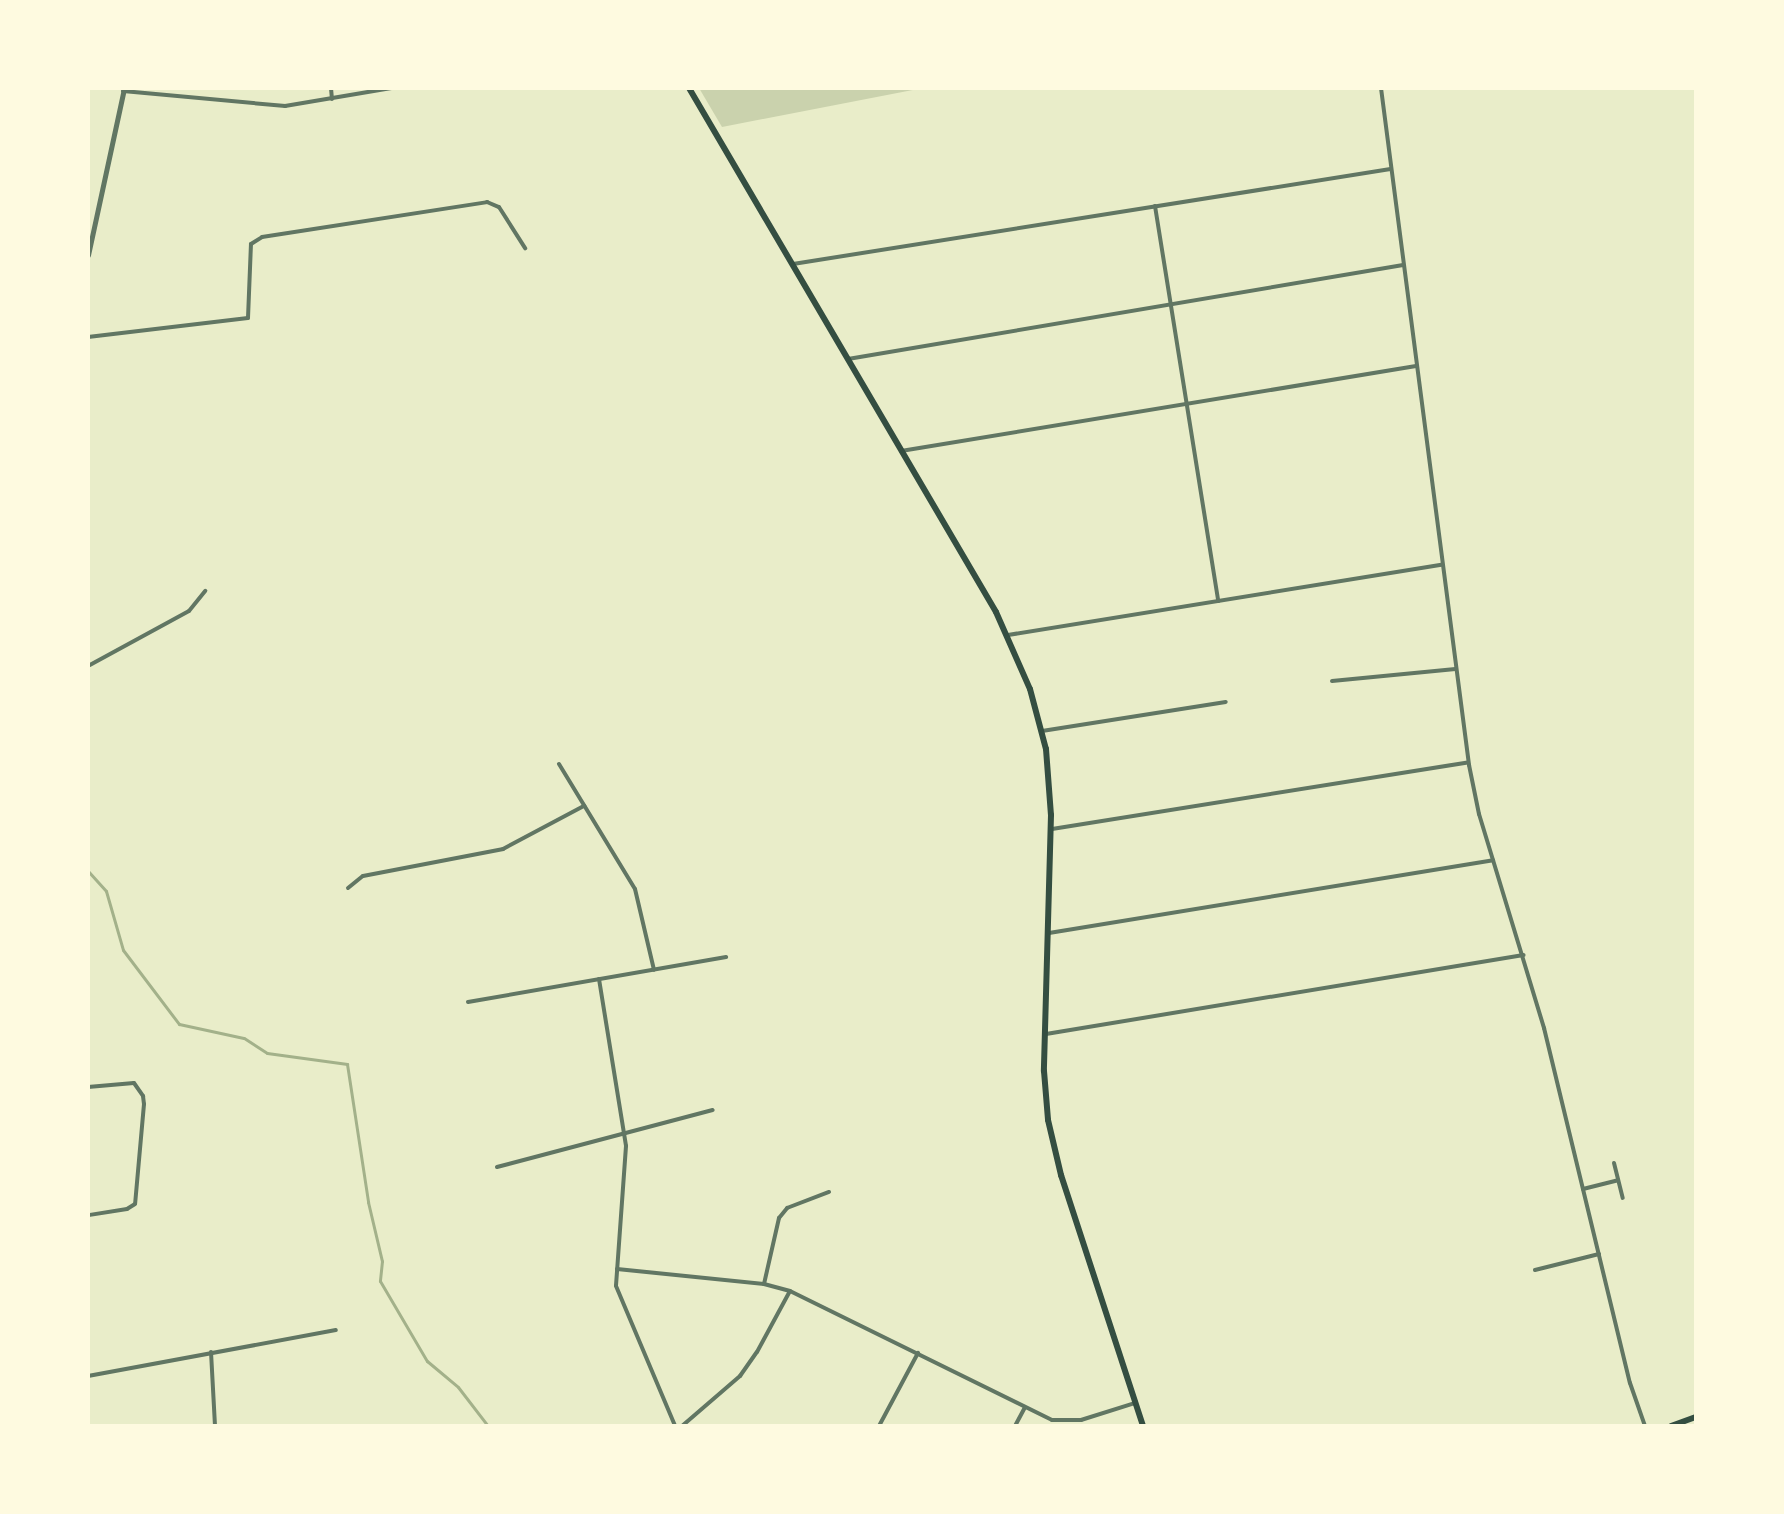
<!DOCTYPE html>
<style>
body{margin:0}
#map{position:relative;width:1784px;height:1514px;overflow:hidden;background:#e9edc9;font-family:"Golos Text",sans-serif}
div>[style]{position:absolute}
.green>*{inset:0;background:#cad2ad}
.stream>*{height:3px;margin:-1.5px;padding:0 1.5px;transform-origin:1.5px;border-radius:1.5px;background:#a3b18a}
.minor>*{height:4px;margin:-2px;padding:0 2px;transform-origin:2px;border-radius:2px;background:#617663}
.tertiary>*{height:5px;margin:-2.5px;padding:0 2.5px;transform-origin:2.5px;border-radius:2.5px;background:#617663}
.secondary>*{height:6px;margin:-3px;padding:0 3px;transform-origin:3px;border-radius:3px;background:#344e41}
span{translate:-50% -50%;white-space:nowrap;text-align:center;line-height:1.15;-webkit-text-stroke:7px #fefae0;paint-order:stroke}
.frame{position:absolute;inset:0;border:90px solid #fefae0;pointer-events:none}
</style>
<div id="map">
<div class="green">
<i style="clip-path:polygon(699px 88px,923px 88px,722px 127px)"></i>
</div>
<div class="stream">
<i style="left:88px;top:871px;width:27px;rotate:48deg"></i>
<i style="left:106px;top:891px;width:61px;rotate:73.9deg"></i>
<i style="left:123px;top:950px;width:93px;rotate:52.9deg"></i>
<i style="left:179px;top:1024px;width:66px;rotate:12.2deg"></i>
<i style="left:244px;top:1038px;width:27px;rotate:33deg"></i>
<i style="left:267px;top:1053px;width:81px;rotate:7.8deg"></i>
<i style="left:347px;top:1064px;width:140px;rotate:81.3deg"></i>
<i style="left:368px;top:1202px;width:61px;rotate:76.7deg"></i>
<i style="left:382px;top:1261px;width:20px;rotate:96deg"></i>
<i style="left:380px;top:1281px;width:93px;rotate:59.6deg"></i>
<i style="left:427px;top:1361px;width:40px;rotate:40deg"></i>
<i style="left:458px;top:1387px;width:49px;rotate:52.4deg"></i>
</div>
<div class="minor">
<i style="left:331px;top:88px;width:11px;rotate:85deg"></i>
<i style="left:1381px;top:88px;width:683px;rotate:82.59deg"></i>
<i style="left:1469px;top:765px;width:50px;rotate:78.5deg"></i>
<i style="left:1479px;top:814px;width:224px;rotate:73.1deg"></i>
<i style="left:1544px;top:1028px;width:365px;rotate:76.4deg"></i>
<i style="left:1630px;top:1383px;width:46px;rotate:70.8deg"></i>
<i style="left:123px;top:91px;width:163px;rotate:5.3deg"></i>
<i style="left:285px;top:106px;width:108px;rotate:-9.6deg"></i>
<i style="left:1155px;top:206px;width:400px;rotate:80.9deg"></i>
<i style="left:793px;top:264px;width:605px;rotate:-9.03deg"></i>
<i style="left:88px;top:337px;width:161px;rotate:-6.8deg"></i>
<i style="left:248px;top:318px;width:74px;rotate:-87.7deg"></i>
<i style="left:251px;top:244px;width:13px;rotate:-32deg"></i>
<i style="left:262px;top:237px;width:228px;rotate:-8.8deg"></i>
<i style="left:487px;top:202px;width:13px;rotate:23deg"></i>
<i style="left:499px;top:207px;width:49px;rotate:57.6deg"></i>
<i style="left:848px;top:359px;width:563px;rotate:-9.61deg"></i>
<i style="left:901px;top:451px;width:522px;rotate:-9.37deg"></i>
<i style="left:1008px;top:635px;width:439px;rotate:-9.2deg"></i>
<i style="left:88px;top:666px;width:115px;rotate:-28.6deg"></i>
<i style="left:189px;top:611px;width:26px;rotate:-51deg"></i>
<i style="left:1332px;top:681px;width:124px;rotate:-5.6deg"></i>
<i style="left:1042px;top:731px;width:186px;rotate:-9deg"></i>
<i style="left:559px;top:764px;width:146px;rotate:58.7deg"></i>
<i style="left:635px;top:889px;width:83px;rotate:76.8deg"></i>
<i style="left:1052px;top:829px;width:421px;rotate:-9.1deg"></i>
<i style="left:348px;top:888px;width:19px;rotate:-39deg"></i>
<i style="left:363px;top:876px;width:143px;rotate:-10.9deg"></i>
<i style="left:503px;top:849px;width:92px;rotate:-28deg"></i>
<i style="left:1049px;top:933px;width:450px;rotate:-9.3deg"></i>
<i style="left:599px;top:979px;width:169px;rotate:80.8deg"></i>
<i style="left:626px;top:1146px;width:140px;rotate:94.1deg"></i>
<i style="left:616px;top:1286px;width:152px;rotate:67.1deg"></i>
<i style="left:468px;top:1002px;width:262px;rotate:-9.9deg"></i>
<i style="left:1046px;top:1034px;width:484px;rotate:-9.4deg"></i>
<i style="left:88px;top:1087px;width:46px;rotate:-5deg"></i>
<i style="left:134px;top:1083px;width:16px;rotate:55deg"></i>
<i style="left:143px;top:1096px;width:8px;rotate:83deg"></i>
<i style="left:144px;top:1104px;width:100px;rotate:95.1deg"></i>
<i style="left:135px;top:1204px;width:9px;rotate:148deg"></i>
<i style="left:127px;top:1209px;width:39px;rotate:171deg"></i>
<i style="left:1614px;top:1163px;width:36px;rotate:76deg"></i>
<i style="left:497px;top:1167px;width:223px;rotate:-14.8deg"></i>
<i style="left:1583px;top:1189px;width:36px;rotate:-14deg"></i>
<i style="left:617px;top:1269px;width:148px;rotate:5.8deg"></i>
<i style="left:764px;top:1284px;width:27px;rotate:15deg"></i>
<i style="left:790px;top:1291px;width:292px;rotate:26.2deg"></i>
<i style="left:1052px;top:1420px;width:29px"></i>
<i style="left:1081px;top:1420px;width:57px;rotate:-17.5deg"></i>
<i style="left:1535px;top:1270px;width:66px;rotate:-14deg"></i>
<i style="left:764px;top:1284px;width:68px;rotate:-77.2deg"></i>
<i style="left:779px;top:1218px;width:13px;rotate:-51deg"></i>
<i style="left:787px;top:1208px;width:45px;rotate:-20.9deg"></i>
<i style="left:211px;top:1352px;width:74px;rotate:86.9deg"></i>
<i style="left:88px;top:1376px;width:252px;rotate:-10.5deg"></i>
<i style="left:682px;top:1426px;width:77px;rotate:-40.8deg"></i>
<i style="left:740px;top:1376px;width:29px;rotate:-55deg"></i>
<i style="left:757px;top:1352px;width:69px;rotate:-61.6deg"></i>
<i style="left:879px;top:1426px;width:83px;rotate:-61.9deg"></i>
<i style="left:1015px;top:1426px;width:21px;rotate:-62deg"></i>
</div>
<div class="tertiary">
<i style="left:88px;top:255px;width:171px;rotate:-77.8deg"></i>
</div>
<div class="secondary">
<i style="left:689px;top:88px;width:607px;rotate:59.63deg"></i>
<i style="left:996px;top:612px;width:84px;rotate:66.2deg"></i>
<i style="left:1030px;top:689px;width:62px;rotate:75.1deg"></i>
<i style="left:1046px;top:749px;width:66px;rotate:85.7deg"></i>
<i style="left:1051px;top:815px;width:256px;rotate:91.6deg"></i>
<i style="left:1044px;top:1071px;width:49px;rotate:85.3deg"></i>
<i style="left:1048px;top:1120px;width:57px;rotate:76.7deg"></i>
<i style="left:1061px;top:1175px;width:264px;rotate:71.9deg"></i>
<i style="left:1671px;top:1426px;width:27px;rotate:-20deg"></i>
</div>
<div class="frame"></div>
</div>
